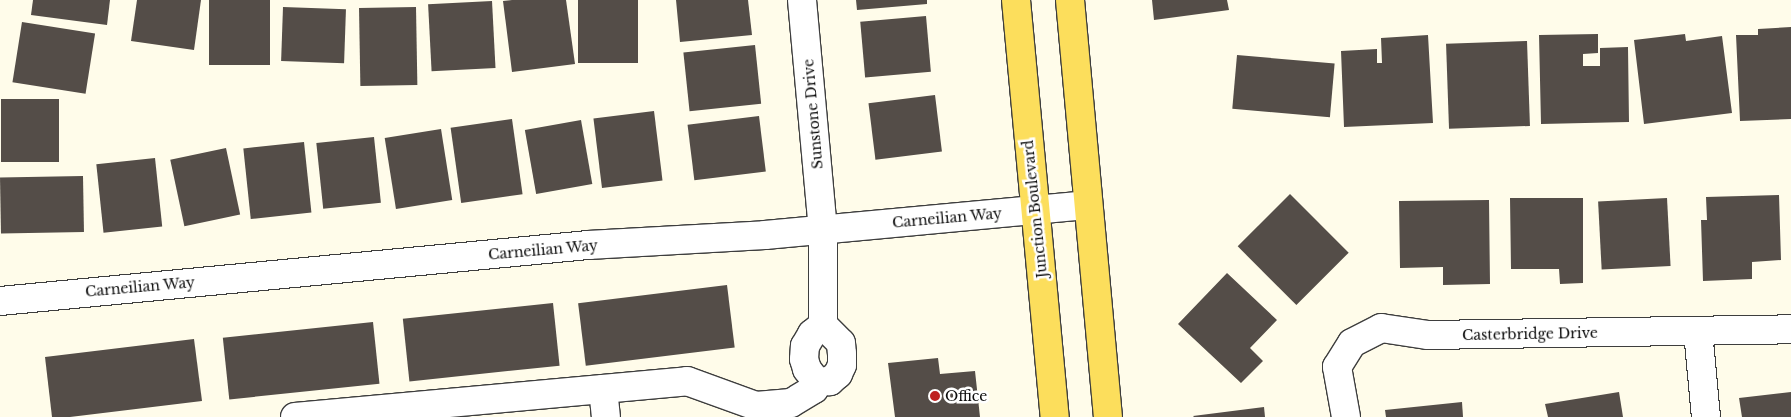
<!DOCTYPE html>
<style>
body{margin:0}
#map{position:relative;width:1791px;height:417px;overflow:hidden;background:#fffcea;font-family:"Libre Baskerville",serif}
div>[style]{position:absolute}
.building>*{inset:0;background:#544d48;transform-origin:0 0}
.roads{filter:drop-shadow(1px 0 #3e3e3e) drop-shadow(-1px 0 #3e3e3e) drop-shadow(0 1px #3e3e3e) drop-shadow(0 -1px #3e3e3e)}
.minor>*{height:28px;margin:-14px;padding:0 14px;transform-origin:14px;border-radius:14px;background:#fff}
.major>*{height:28px;margin:-14px;padding:0 14px;transform-origin:14px;border-radius:14px;background:#fcde5c}
.dots>*{width:14px;height:14px;translate:-50% -50%;box-sizing:border-box;border:2px solid #fff;border-radius:50%}
span{translate:-50% -50%;white-space:nowrap;text-align:center;line-height:1.15;-webkit-text-stroke:5px #fff;paint-order:stroke}
.street-label{font-size:14px;color:#0b0b0b}
.poi-label{font-size:14px;color:#0b0b0b}
.left{translate:0 -50%;text-align:left}
</style>
<div id="map">
<div class="building">
<i style="clip-path:polygon(33px 0,110px 0,107px 25px,31px 15px)"></i>
<i style="clip-path:polygon(137px 0,201px 0,194px 50px,131px 41px)"></i>
<i style="left:209px;top:0;width:61px;height:65px"></i>
<i style="clip-path:polygon(512px 0,566px 0,575px 64px,512px 72px,503px 1px)"></i>
<i style="left:578px;top:0;width:60px;height:63px"></i>
<i style="clip-path:polygon(676px 0,748px 0,752px 35px,680px 42px)"></i>
<i style="clip-path:polygon(856px 0,927px 0,927px 4px,857px 10px)"></i>
<i style="clip-path:polygon(1152px 0,1227px 0,1229px 10px,1154px 20px)"></i>
<i style="left:492px;top:1px;width:67px;height:64px;rotate:87deg"></i>
<i style="left:283px;top:7px;width:63px;height:54px;rotate:2deg"></i>
<i style="left:416px;top:7px;width:78px;height:57px;rotate:89deg"></i>
<i style="left:926px;top:16px;width:56px;height:66px;rotate:85deg"></i>
<i style="left:22px;top:22px;width:74px;height:61px;rotate:9deg"></i>
<i style="clip-path:polygon(1791px 27px,1791px 119px,1740px 121px,1736px 35px,1758px 35px,1758px 29px)"></i>
<i style="clip-path:polygon(1598px 34px,1598px 53px,1583px 54px,1583px 66px,1600px 66px,1600px 48px,1628px 47px,1629px 122px,1541px 124px,1539px 35px)"></i>
<i style="clip-path:polygon(1685px 34px,1686px 41px,1722px 36px,1732px 113px,1644px 124px,1634px 40px)"></i>
<i style="clip-path:polygon(1428px 35px,1433px 123px,1344px 127px,1341px 51px,1377px 49px,1377px 63px,1382px 63px,1381px 38px)"></i>
<i style="left:1527px;top:41px;width:85px;height:81px;rotate:88deg"></i>
<i style="left:755px;top:45px;width:59px;height:72px;rotate:84deg"></i>
<i style="left:1237px;top:55px;width:98px;height:54px;rotate:5deg"></i>
<i style="left:935px;top:95px;width:57px;height:67px;rotate:83deg"></i>
<i style="left:1px;top:99px;width:58px;height:63px"></i>
<i style="left:654px;top:111px;width:70px;height:61px;rotate:83deg"></i>
<i style="left:759px;top:116px;width:56px;height:72px;rotate:83deg"></i>
<i style="left:512px;top:119px;width:76px;height:62px;rotate:82deg"></i>
<i style="left:581px;top:120px;width:65px;height:57px;rotate:80deg"></i>
<i style="left:441px;top:129px;width:72px;height:57px;rotate:81deg"></i>
<i style="left:374px;top:137px;width:66px;height:58px;rotate:84deg"></i>
<i style="left:304px;top:142px;width:71px;height:61px;rotate:84deg"></i>
<i style="left:226px;top:148px;width:68px;height:57px;rotate:78deg"></i>
<i style="left:155px;top:158px;width:69px;height:59px;rotate:84deg"></i>
<i style="left:83px;top:176px;width:56px;height:83px;rotate:89deg"></i>
<i style="left:1290px;top:194px;width:83px;height:74px;rotate:45deg"></i>
<i style="clip-path:polygon(1779px 195px,1781px 260px,1752px 262px,1752px 279px,1703px 281px,1701px 220px,1707px 220px,1706px 197px)"></i>
<i style="clip-path:polygon(1510px 198px,1583px 198px,1583px 283px,1560px 284px,1559px 269px,1511px 269px)"></i>
<i style="left:1667px;top:198px;width:68px;height:69px;rotate:87deg"></i>
<i style="clip-path:polygon(1489px 200px,1490px 284px,1443px 285px,1443px 267px,1400px 268px,1399px 201px)"></i>
<i style="clip-path:polygon(1227px 273px,1277px 320px,1250px 348px,1263px 361px,1241px 383px,1178px 324px)"></i>
<i style="left:727px;top:285px;width:63px;height:150px;rotate:83deg"></i>
<i style="left:553px;top:303px;width:63px;height:151px;rotate:84deg"></i>
<i style="left:373px;top:322px;width:62px;height:151px;rotate:84deg"></i>
<i style="clip-path:polygon(194px 339px,202px 401px,70px 417px,52px 417px,45px 357px)"></i>
<i style="clip-path:polygon(938px 358px,940px 374px,975px 371px,980px 417px,895px 417px,888px 363px)"></i>
<i style="clip-path:polygon(1619px 392px,1623px 417px,1548px 417px,1545px 404px)"></i>
<i style="clip-path:polygon(1791px 392px,1791px 417px,1742px 417px,1739px 398px)"></i>
<i style="clip-path:polygon(1462px 402px,1463px 417px,1386px 417px,1385px 410px)"></i>
<i style="clip-path:polygon(1264px 407px,1265px 417px,1194px 417px,1193px 416px)"></i>
</div>
<div class="roads">
<div class="minor">
<i style="left:802px;top:0;width:230px;rotate:84.8deg"></i>
<i style="left:823px;top:229px;width:96px;rotate:90deg"></i>
<i style="left:823px;top:325px;width:25px;rotate:45deg"></i>
<i style="left:841px;top:343px;width:11px;rotate:85deg"></i>
<i style="left:842px;top:354px;width:11px;rotate:90deg"></i>
<i style="left:842px;top:365px;width:10px;rotate:114deg"></i>
<i style="left:838px;top:374px;width:11px;rotate:139deg"></i>
<i style="left:830px;top:381px;width:13px;rotate:176deg"></i>
<i style="left:0;top:301px;width:591px;rotate:-5.44deg"></i>
<i style="left:588px;top:245px;width:177px;rotate:-3.2deg"></i>
<i style="left:765px;top:235px;width:323px;rotate:-5.3deg"></i>
<i style="left:1698px;top:331px;width:86px;rotate:84.7deg"></i>
<i style="left:817px;top:382px;width:16px;rotate:-128deg"></i>
<i style="left:807px;top:369px;width:10px;rotate:-107deg"></i>
<i style="left:804px;top:359px;width:13px;rotate:-86deg"></i>
<i style="left:805px;top:346px;width:14px;rotate:-60deg"></i>
<i style="left:812px;top:334px;width:14px;rotate:-39deg"></i>
<i style="left:603px;top:389px;width:28px;rotate:84deg"></i>
<i style="left:295px;top:417px;width:394px;rotate:-5.2deg"></i>
<i style="left:687px;top:381px;width:73px;rotate:19.9deg"></i>
<i style="left:756px;top:406px;width:35px;rotate:-5deg"></i>
<i style="left:791px;top:403px;width:27px;rotate:-31deg"></i>
<i style="left:814px;top:389px;width:8px;rotate:-67deg"></i>
<i style="left:1346px;top:417px;width:51px;rotate:-100.2deg"></i>
<i style="left:1337px;top:367px;width:28px;rotate:-58deg"></i>
<i style="left:1352px;top:343px;width:33px;rotate:-27deg"></i>
<i style="left:1381px;top:328px;width:48px;rotate:8.5deg"></i>
<i style="left:1428px;top:335px;width:363px;rotate:-0.9deg"></i>
</div>
<div class="major">
<i style="left:1016px;top:0;width:419px;rotate:84.7deg"></i>
<i style="left:1070px;top:0;width:419px;rotate:84.8deg"></i>
</div>
</div>
<div class="dots">
<i style="left:935px;top:396px;background:#be2120"></i>
</div>
<div class="street-label">
<span style="left:813px;top:114px;rotate:-95deg">Sunstone Drive</span>
<span style="left:1035px;top:209px;rotate:-96deg">Junction Boulevard</span>
<span style="left:947px;top:218px;rotate:-5deg">Carneilian Way</span>
<span style="left:543px;top:250px;rotate:-5deg">Carneilian Way</span>
<span style="left:140px;top:287px;rotate:-5deg">Carneilian Way</span>
<span style="left:1530px;top:334px;rotate:-1deg">Casterbridge Drive</span>
</div>
<div class="poi-label">
<span class="left" style="left:945px;top:396px">Office</span>
</div>
</div>
